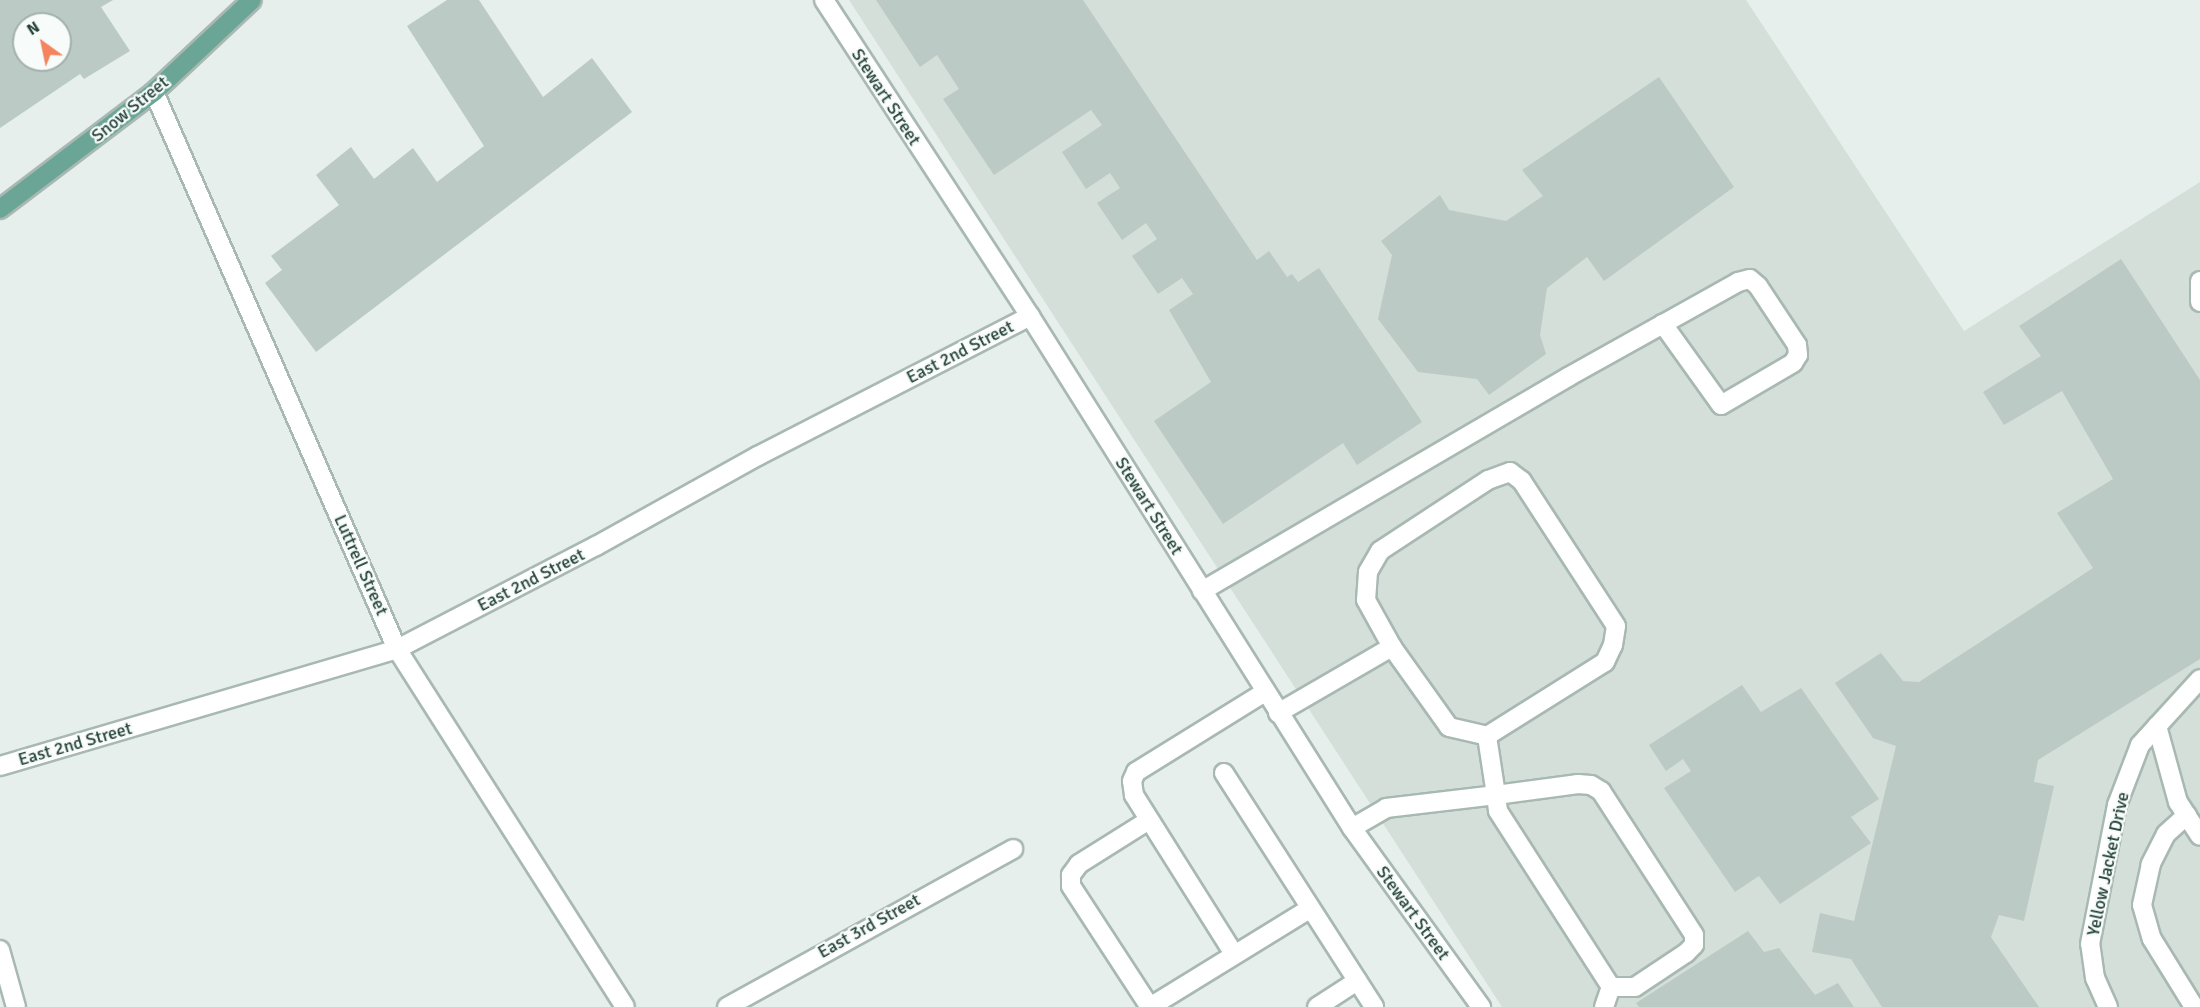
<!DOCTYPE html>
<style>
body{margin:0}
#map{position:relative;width:2200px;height:1007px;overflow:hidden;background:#e6efeb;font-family:Signika,sans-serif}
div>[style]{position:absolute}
.built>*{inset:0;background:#d4dfda}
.building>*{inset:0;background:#bbcac4}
.roads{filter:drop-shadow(2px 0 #a8b8b2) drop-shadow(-2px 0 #a8b8b2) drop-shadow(0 2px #a8b8b2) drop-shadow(0 -2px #a8b8b2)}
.minor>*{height:18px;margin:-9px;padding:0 9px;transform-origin:9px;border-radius:9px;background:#fff}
.major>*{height:18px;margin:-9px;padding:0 9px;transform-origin:9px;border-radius:9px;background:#6aa596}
span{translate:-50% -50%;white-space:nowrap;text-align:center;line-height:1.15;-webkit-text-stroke:4.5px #f7fbf9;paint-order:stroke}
.street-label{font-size:18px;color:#24423a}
.north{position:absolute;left:12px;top:12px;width:60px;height:60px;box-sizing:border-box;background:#f7fbf9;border:2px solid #a3b1ad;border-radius:50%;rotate:327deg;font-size:16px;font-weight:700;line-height:24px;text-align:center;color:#24423a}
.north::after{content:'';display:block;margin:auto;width:21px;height:27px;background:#f4845f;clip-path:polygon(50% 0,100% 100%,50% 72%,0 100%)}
</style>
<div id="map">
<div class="built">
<i style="clip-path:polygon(849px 0,1746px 0,1964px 331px,2200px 182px,2200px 1007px,1502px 1007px)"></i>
</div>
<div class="building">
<i style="clip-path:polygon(evenodd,0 0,113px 0,101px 7px,130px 51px,84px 79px,80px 74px,0 128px,0 0,24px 24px,60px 24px,60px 60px,24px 60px,24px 24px)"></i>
<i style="clip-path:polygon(447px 0,479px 0,543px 97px,592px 58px,632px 112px,316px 352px,265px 283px,282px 270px,271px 256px,339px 205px,316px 175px,351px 147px,374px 179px,413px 148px,437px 182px,484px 146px,407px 26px)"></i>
<i style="clip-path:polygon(876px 0,1083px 0,1257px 260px,1269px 251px,1287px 277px,1292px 274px,1298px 282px,1319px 268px,1422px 422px,1357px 465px,1343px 443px,1223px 524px,1154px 421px,1211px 382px,1169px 310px,1193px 294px,1182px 278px,1158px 294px,1132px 256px,1157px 239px,1146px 223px,1122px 240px,1097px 203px,1120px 188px,1110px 173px,1086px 189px,1062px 152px,1102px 125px,1091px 110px,994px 175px,943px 99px,959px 89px,937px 55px,920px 67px)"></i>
<i style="clip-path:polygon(1659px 77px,1734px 187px,1604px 281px,1587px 257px,1547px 288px,1540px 335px,1546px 354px,1489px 395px,1477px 379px,1418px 372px,1378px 319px,1392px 255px,1381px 241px,1440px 195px,1449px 210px,1506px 221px,1543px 196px,1522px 170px)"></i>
<i style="clip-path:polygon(2121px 259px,2200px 380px,2200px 659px,2038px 760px,2034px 782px,2054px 786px,2024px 921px,1999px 915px,1991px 937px,2039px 1007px,1882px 1007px,1851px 959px,1812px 952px,1820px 913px,1854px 921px,1896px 746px,1873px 738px,1835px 683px,1881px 653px,1903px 681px,1919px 682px,2093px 568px,2057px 513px,2113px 479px,2062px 391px,2004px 425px,1983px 392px,2041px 356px,2019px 326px)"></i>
<i style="clip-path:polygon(1742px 685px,1761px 712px,1801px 688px,1879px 799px,1851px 817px,1871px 843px,1780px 904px,1759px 876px,1735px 892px,1664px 788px,1691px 771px,1683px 759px,1666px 771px,1649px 745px)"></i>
<i style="clip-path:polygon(1748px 931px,1764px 952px,1779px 948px,1815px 995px,1838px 983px,1854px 1007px,1639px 1007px,1636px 1003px)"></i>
</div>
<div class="roads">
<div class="minor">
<i style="left:824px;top:0;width:377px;rotate:56.9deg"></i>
<i style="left:1030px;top:316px;width:605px;rotate:57.83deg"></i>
<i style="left:1352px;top:828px;width:221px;rotate:54.2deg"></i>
<i style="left:154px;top:92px;width:608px;rotate:66.43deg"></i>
<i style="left:397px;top:649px;width:424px;rotate:57.5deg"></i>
<i style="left:2200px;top:281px;width:21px;rotate:90deg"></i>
<i style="left:1202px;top:591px;width:424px;rotate:-30.3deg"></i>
<i style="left:1568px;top:377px;width:109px;rotate:-29.2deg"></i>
<i style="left:1663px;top:324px;width:86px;rotate:-29.2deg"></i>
<i style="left:1738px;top:282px;width:12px;rotate:-14deg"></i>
<i style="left:1750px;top:279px;width:11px;rotate:41deg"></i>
<i style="left:1758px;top:286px;width:71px;rotate:56.5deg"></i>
<i style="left:1797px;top:345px;width:10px;rotate:84deg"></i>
<i style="left:1798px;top:355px;width:9px;rotate:122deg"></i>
<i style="left:1793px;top:363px;width:83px;rotate:149.7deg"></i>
<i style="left:1721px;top:405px;width:100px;rotate:-125.6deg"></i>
<i style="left:1278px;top:713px;width:132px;rotate:-30.1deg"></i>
<i style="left:1392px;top:647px;width:98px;rotate:54.5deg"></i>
<i style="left:1449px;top:727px;width:39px;rotate:13deg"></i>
<i style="left:1487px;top:736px;width:139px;rotate:-32.1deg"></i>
<i style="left:1605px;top:662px;width:19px;rotate:-65deg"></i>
<i style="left:1613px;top:645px;width:19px;rotate:-81deg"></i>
<i style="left:1616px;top:626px;width:173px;rotate:-123deg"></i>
<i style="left:1522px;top:481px;width:15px;rotate:-143deg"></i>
<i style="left:1510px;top:472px;width:23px;rotate:160deg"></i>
<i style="left:1488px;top:480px;width:129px;rotate:146.7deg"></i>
<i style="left:1380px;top:551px;width:24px;rotate:120deg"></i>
<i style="left:1368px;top:572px;width:28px;rotate:94deg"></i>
<i style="left:1366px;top:600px;width:54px;rotate:61deg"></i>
<i style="left:2157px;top:726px;width:79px;rotate:74.6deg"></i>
<i style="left:2178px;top:802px;width:40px;rotate:57.1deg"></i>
<i style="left:0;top:766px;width:414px;rotate:-16.4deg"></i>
<i style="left:397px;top:649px;width:224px;rotate:-27.4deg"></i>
<i style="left:596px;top:546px;width:185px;rotate:-29.1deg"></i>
<i style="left:758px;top:456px;width:306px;rotate:-27.2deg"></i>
<i style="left:1224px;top:773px;width:278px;rotate:57.3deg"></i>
<i style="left:2187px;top:815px;width:28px;rotate:138deg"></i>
<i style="left:2166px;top:834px;width:34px;rotate:117deg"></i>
<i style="left:2151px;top:864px;width:42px;rotate:102.4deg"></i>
<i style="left:2142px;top:905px;width:35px;rotate:74deg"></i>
<i style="left:2152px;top:939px;width:80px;rotate:58.3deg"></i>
<i style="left:1149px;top:820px;width:83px;rotate:147.8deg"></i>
<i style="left:1079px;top:864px;width:14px;rotate:126deg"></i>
<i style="left:1071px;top:875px;width:11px;rotate:90deg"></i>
<i style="left:1071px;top:886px;width:145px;rotate:56.9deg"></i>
<i style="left:1150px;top:1007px;width:187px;rotate:-31.6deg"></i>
<i style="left:1352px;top:828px;width:39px;rotate:-30deg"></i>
<i style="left:1386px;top:808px;width:111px;rotate:-6.7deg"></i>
<i style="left:1496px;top:795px;width:83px;rotate:-7.6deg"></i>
<i style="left:1578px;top:784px;width:13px;rotate:4deg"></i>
<i style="left:1591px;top:785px;width:12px;rotate:31deg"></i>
<i style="left:1601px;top:791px;width:171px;rotate:57.1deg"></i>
<i style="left:1694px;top:935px;width:10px;rotate:90deg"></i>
<i style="left:1694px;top:945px;width:11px;rotate:135deg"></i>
<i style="left:1686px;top:953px;width:61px;rotate:146.3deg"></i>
<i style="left:1635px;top:987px;width:24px;rotate:180deg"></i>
<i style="left:1611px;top:987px;width:209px;rotate:-122.7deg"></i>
<i style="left:1498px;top:811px;width:16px;rotate:-97deg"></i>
<i style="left:1496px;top:795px;width:60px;rotate:-98.7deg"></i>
<i style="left:0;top:950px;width:59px;rotate:74.3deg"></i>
<i style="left:1234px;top:954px;width:188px;rotate:-122.2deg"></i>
<i style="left:1134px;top:795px;width:14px;rotate:-98deg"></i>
<i style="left:1132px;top:781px;width:10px;rotate:-66deg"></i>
<i style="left:1136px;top:772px;width:152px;rotate:-31.8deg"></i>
<i style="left:727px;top:1007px;width:327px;rotate:-28.9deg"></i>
<i style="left:1317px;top:1007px;width:48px;rotate:-33deg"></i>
<i style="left:1604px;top:1007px;width:21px;rotate:-71deg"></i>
<i style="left:2108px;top:1007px;width:32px;rotate:-114deg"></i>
<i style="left:2095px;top:978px;width:34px;rotate:-98deg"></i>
<i style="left:2090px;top:944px;width:142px;rotate:-79deg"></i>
<i style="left:2117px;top:805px;width:64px;rotate:-69deg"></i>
<i style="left:2140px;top:745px;width:89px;rotate:-47.7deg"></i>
</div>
<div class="major">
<i style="left:0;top:209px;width:193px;rotate:-37.2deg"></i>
<i style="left:154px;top:92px;width:134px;rotate:-43.2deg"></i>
</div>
</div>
<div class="street-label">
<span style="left:886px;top:97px;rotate:57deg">Stewart Street</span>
<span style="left:130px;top:109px;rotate:-39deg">Snow Street</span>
<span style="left:960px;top:352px;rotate:-27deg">East 2nd Street</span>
<span style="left:1149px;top:506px;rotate:58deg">Stewart Street</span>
<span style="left:361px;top:565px;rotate:66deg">Luttrell Street</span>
<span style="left:531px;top:580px;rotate:-27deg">East 2nd Street</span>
<span style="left:75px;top:744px;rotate:-16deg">East 2nd Street</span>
<span style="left:2108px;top:864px;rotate:-78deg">Yellow Jacket Drive</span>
<span style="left:1413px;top:913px;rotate:54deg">Stewart Street</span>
<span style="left:869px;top:926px;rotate:-29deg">East 3rd Street</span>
</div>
<div class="north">N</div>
</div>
